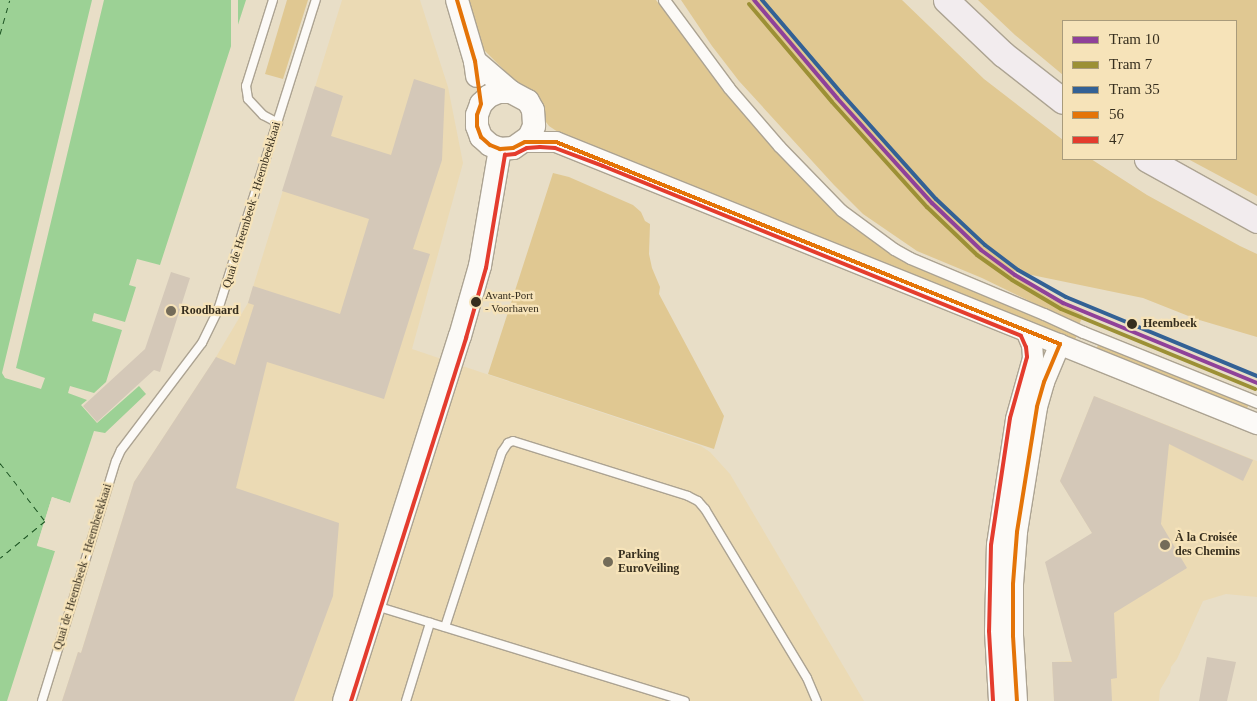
<!DOCTYPE html>
<meta charset="utf-8">
<style>
body{margin:0}
#map{position:relative;width:1257px;height:701px;overflow:hidden;background:#e8dec7;font-family:Georgia,serif}
div>[style]{position:absolute}
.built>*{inset:0;background:#ebdab4}
.green>*{inset:0;background:#e0c892;transform-origin:0 0}
.water>*{inset:0;background:#9cd195}
.pier>*{inset:0;background:#e8dec7;transform-origin:0 0}
.ferry>*{height:1px;margin-top:-0.5px;transform-origin:0;background:repeating-linear-gradient(90deg,#1c5422 0 6px,transparent 0 11px)}
.building>*{inset:0;background:#d4c8b8}
.roads{filter:drop-shadow(1px 0 #aca392) drop-shadow(-1px 0 #aca392) drop-shadow(0 1px #aca392) drop-shadow(0 -1px #aca392)}
.service>*{height:8px;margin:-4px;padding:0 4px;transform-origin:4px;border-radius:4px;background:#fcfaf7}
.pedestrian>*{height:11px;margin:-5.5px;padding:0 5.5px;transform-origin:5.5px;border-radius:5.5px;background:#fcfaf7}
.tertiary>*{height:20px;margin:-10px;padding:0 10px;transform-origin:10px;border-radius:10px;background:#fcfaf7}
.secondary>*{height:22px;margin:-11px;padding:0 11px;transform-origin:11px;border-radius:11px;background:#fcfaf7}
.primary>*{height:25px;margin:-12.5px;padding:0 12.5px;transform-origin:12.5px;border-radius:12.5px;background:#f2ecee}
.bus-1>*{height:4px;margin:-2px;padding:0 2px;transform-origin:2px;border-radius:2px;background:#e47408}
.bus-2>*{height:4px;margin:-2px;padding:0 2px;transform-origin:2px;border-radius:2px;background:#e43c2e}
.tram-1>*{height:4px;margin:-2px;padding:0 2px;transform-origin:2px;border-radius:2px;background:#8f4199}
.tram-2>*{height:4px;margin:-2px;padding:0 2px;transform-origin:2px;border-radius:2px;background:#9c9035}
.tram-3>*{height:4px;margin:-2px;padding:0 2px;transform-origin:2px;border-radius:2px;background:#336195}
.dots>*{width:14px;height:14px;translate:-50% -50%;box-sizing:border-box;border:2px solid #f6e3b9;border-radius:50%}
span{translate:-50% -50%;white-space:nowrap;text-align:center;line-height:1.15;-webkit-text-stroke:4.5px #f6e3b9;paint-order:stroke}
.bus-label{font-size:11px;color:#362e1e}
.left{translate:0 -50%;text-align:left}
.street-label{font-size:12px;color:#362e1e}
.poi-label{font-size:12px;color:#362e1e;font-weight:700}
.stop-label{font-size:12px;color:#362e1e;font-weight:700}
.legend{position:absolute;left:1062px;top:20px;width:175px;height:140px;box-sizing:border-box;background:#f6e3b9;border:1px solid #a99b7b;margin:0;padding:6px 9px;list-style:none;font-size:15px;color:#362e1e}
.legend li{display:flex;align-items:center;gap:10px;height:25px}
.legend b{width:25px;border:1px solid #a99b7b}
</style>
<div id="map">
<div class="built">
<i style="clip-path:polygon(342px 0,420px 0,448px 87px,463px 163px,412px 349px,701px 446px,710px 452px,730px 474px,864px 701px,62px 701px,78px 652px,81px 653px,134px 482px,216px 357px,248px 303px)"></i>
<i style="clip-path:polygon(1094px 396px,1257px 461px,1257px 597px,1226px 594px,1203px 601px,1177px 659px,1171px 667px,1170px 673px,1160px 690px,1159px 701px,1054px 701px,1052px 662px,1072px 661px,1092px 533px,1060px 481px)"></i>
</div>
<div class="green">
<i style="clip-path:polygon(287px 0,308px 0,283px 79px,265px 74px)"></i>
<i style="clip-path:polygon(465px 0,656px 0,724px 92px,775px 151px,852px 227px,907px 264px,1077px 335px,1075px 340px,558px 132px,549px 126px,515px 81px,485px 51px,476px 34px)"></i>
<i style="clip-path:polygon(681px 0,902px 0,984px 79px,1063px 140px,1063px 159px,1091px 159px,1147px 195px,1240px 246px,1257px 254px,1257px 337px,1196px 319px,1143px 298px,1003px 269px,1046px 296px,1083px 315px,1079px 325px,982px 278px,917px 251px,863px 214px,834px 185px,739px 81px,712px 46px)"></i>
<i style="clip-path:polygon(978px 0,1257px 0,1257px 196px,1188px 159px,1236px 159px,1236px 21px,1063px 21px,1063px 75px,1015px 35px)"></i>
<i style="clip-path:polygon(553px 173px,569px 177px,633px 205px,641px 212px,645px 221px,650px 224px,649px 254px,652px 268px,660px 287px,659px 294px,724px 416px,714px 449px,488px 374px)"></i>
<i style="left:1098px;top:345px;width:162px;height:4px;rotate:22deg"></i>
</div>
<div class="water">
<i style="clip-path:polygon(0 0,246px 0,160px 265px,137px 259px,129px 285px,136px 287px,125px 322px,94px 313px,92px 321px,122px 330px,106px 382px,94px 393px,70px 386px,68px 393px,87px 400px,81px 405px,97px 423px,139px 386px,146px 394px,105px 433px,94px 431px,70px 503px,52px 497px,37px 545px,55px 551px,7px 701px,0 701px)"></i>
</div>
<div class="pier">
<i style="clip-path:polygon(92px 0,104px 0,16px 368px,45px 378px,41px 389px,5px 378px,2px 373px)"></i>
<i style="left:231px;top:0;width:7px;height:275px"></i>
<i style="clip-path:polygon(52px 497px,70px 503px,69px 505px,54px 500px,40px 544px,56px 549px,55px 551px,37px 546px)"></i>
</div>
<div class="ferry">
<i style="left:0;top:34px;width:35px;rotate:-74deg"></i>
<i style="left:0;top:463px;width:73px;rotate:52.2deg"></i>
<i style="left:45px;top:521px;width:58px;rotate:140.6deg"></i>
</div>
<div class="building">
<i style="clip-path:polygon(414px 79px,445px 89px,442px 160px,413px 249px,430px 254px,384px 399px,267px 362px,236px 488px,339px 523px,333px 596px,294px 701px,62px 701px,78px 652px,81px 653px,134px 482px,216px 357px,235px 365px,254px 305px,248px 303px,253px 286px,340px 314px,369px 219px,282px 191px,315px 86px,343px 96px,331px 136px,391px 155px)"></i>
<i style="clip-path:polygon(171px 272px,190px 278px,160px 372px,154px 370px,97px 422px,83px 406px,145px 349px)"></i>
<i style="clip-path:polygon(1094px 396px,1253px 460px,1243px 481px,1169px 444px,1161px 524px,1187px 568px,1114px 613px,1117px 678px,1111px 679px,1112px 701px,1054px 701px,1052px 662px,1072px 662px,1045px 562px,1092px 533px,1060px 481px)"></i>
<i style="clip-path:polygon(1207px 657px,1236px 662px,1227px 701px,1199px 701px)"></i>
</div>
<div class="roads">
<div class="service">
<i style="left:273px;top:0;width:90px;rotate:107.4deg"></i>
<i style="left:246px;top:86px;width:13px;rotate:81deg"></i>
<i style="left:248px;top:99px;width:22px;rotate:47deg"></i>
<i style="left:263px;top:115px;width:17px;rotate:28deg"></i>
<i style="left:376px;top:606px;width:323px;rotate:17.1deg"></i>
<i style="left:445px;top:627px;width:184px;rotate:-72deg"></i>
<i style="left:502px;top:452px;width:11px;rotate:-56deg"></i>
<i style="left:508px;top:443px;width:5px;rotate:-22deg"></i>
<i style="left:513px;top:441px;width:183px;rotate:17.4deg"></i>
<i style="left:688px;top:496px;width:11px;rotate:27deg"></i>
<i style="left:698px;top:501px;width:11px;rotate:49deg"></i>
<i style="left:705px;top:509px;width:197px;rotate:58.9deg"></i>
<i style="left:807px;top:678px;width:25px;rotate:67deg"></i>
<i style="left:42px;top:701px;width:251px;rotate:-72.9deg"></i>
<i style="left:116px;top:461px;width:12px;rotate:-66deg"></i>
<i style="left:121px;top:450px;width:134px;rotate:-52.9deg"></i>
<i style="left:202px;top:343px;width:37px;rotate:-64deg"></i>
<i style="left:218px;top:310px;width:325px;rotate:-72.5deg"></i>
<i style="left:406px;top:701px;width:82px;rotate:-72.9deg"></i>
</div>
<div class="pedestrian">
<i style="left:664px;top:0;width:109px;rotate:53.5deg"></i>
<i style="left:729px;top:88px;width:77px;rotate:49.2deg"></i>
<i style="left:779px;top:146px;width:89px;rotate:45.9deg"></i>
<i style="left:841px;top:210px;width:66px;rotate:36.3deg"></i>
<i style="left:894px;top:249px;width:18px;rotate:29deg"></i>
<i style="left:910px;top:258px;width:145px;rotate:22.7deg"></i>
<i style="left:1044px;top:314px;width:43px;rotate:24.8deg"></i>
<i style="left:1083px;top:332px;width:188px;rotate:21.9deg"></i>
</div>
<div class="tertiary">
<i style="left:525px;top:142px;width:31px"></i>
<i style="left:556px;top:142px;width:756px;rotate:21.91deg"></i>
<i style="left:999px;top:701px;width:70px;rotate:-93.3deg"></i>
<i style="left:995px;top:631px;width:86px;rotate:-88.7deg"></i>
<i style="left:997px;top:545px;width:127px;rotate:-81.4deg"></i>
<i style="left:1016px;top:419px;width:63px;rotate:-74.4deg"></i>
<i style="left:1033px;top:358px;width:13px;rotate:-94deg"></i>
<i style="left:1032px;top:345px;width:15px;rotate:-113deg"></i>
<i style="left:1017px;top:701px;width:65px;rotate:-93.5deg"></i>
<i style="left:1013px;top:636px;width:52px;rotate:-90deg"></i>
<i style="left:1013px;top:584px;width:52px;rotate:-85.6deg"></i>
<i style="left:1017px;top:532px;width:127px;rotate:-80.9deg"></i>
<i style="left:1037px;top:407px;width:26px;rotate:-74deg"></i>
<i style="left:1044px;top:382px;width:41px;rotate:-67.2deg"></i>
</div>
<div class="secondary">
<i style="left:457px;top:0;width:64px;rotate:73.6deg"></i>
<i style="left:475px;top:61px;width:15px;rotate:82deg"></i>
<i style="left:475px;top:61px;width:48px;rotate:40.7deg"></i>
<i style="left:511px;top:92px;width:19px;rotate:28deg"></i>
<i style="left:528px;top:101px;width:10px;rotate:61deg"></i>
<i style="left:533px;top:110px;width:16px;rotate:86deg"></i>
<i style="left:534px;top:126px;width:12px;rotate:114deg"></i>
<i style="left:529px;top:137px;width:19px;rotate:145deg"></i>
<i style="left:513px;top:148px;width:13px;rotate:176deg"></i>
<i style="left:500px;top:149px;width:11px;rotate:-158deg"></i>
<i style="left:490px;top:145px;width:12px;rotate:-138deg"></i>
<i style="left:481px;top:137px;width:12px;rotate:-110deg"></i>
<i style="left:477px;top:126px;width:11px;rotate:-90deg"></i>
<i style="left:477px;top:115px;width:12px;rotate:-70deg"></i>
<i style="left:481px;top:104px;width:11px;rotate:-45deg"></i>
<i style="left:489px;top:96px;width:11px;rotate:-22deg"></i>
<i style="left:499px;top:92px;width:12px"></i>
<i style="left:344px;top:701px;width:383px;rotate:-72.4deg"></i>
<i style="left:460px;top:336px;width:73px;rotate:-74.1deg"></i>
<i style="left:480px;top:266px;width:119px;rotate:-80.3deg"></i>
</div>
<div class="primary">
<i style="left:946px;top:0;width:79px;rotate:43.5deg"></i>
<i style="left:1003px;top:54px;width:76px;rotate:38.1deg"></i>
<i style="left:1147px;top:159px;width:126px;rotate:29deg"></i>
</div>
</div>
<div class="bus-1">
<i style="left:457px;top:0;width:64px;rotate:73.6deg"></i>
<i style="left:475px;top:61px;width:43px;rotate:82.1deg"></i>
<i style="left:481px;top:104px;width:12px;rotate:110deg"></i>
<i style="left:477px;top:115px;width:11px;rotate:90deg"></i>
<i style="left:477px;top:126px;width:12px;rotate:70deg"></i>
<i style="left:481px;top:137px;width:12px;rotate:42deg"></i>
<i style="left:490px;top:145px;width:11px;rotate:22deg"></i>
<i style="left:500px;top:149px;width:13px;rotate:-4deg"></i>
<i style="left:513px;top:148px;width:13px;rotate:-27deg"></i>
<i style="left:525px;top:142px;width:31px"></i>
<i style="left:556px;top:142px;width:543px;rotate:21.84deg"></i>
<i style="left:1060px;top:344px;width:41px;rotate:112.8deg"></i>
<i style="left:1044px;top:382px;width:26px;rotate:106deg"></i>
<i style="left:1037px;top:407px;width:127px;rotate:99.1deg"></i>
<i style="left:1017px;top:532px;width:52px;rotate:94.4deg"></i>
<i style="left:1013px;top:584px;width:52px;rotate:90deg"></i>
<i style="left:1013px;top:636px;width:65px;rotate:86.5deg"></i>
</div>
<div class="bus-2">
<i style="left:351px;top:701px;width:381px;rotate:-72.4deg"></i>
<i style="left:466px;top:338px;width:73px;rotate:-74.1deg"></i>
<i style="left:486px;top:268px;width:115px;rotate:-80.5deg"></i>
<i style="left:505px;top:155px;width:10px;rotate:-6deg"></i>
<i style="left:515px;top:154px;width:13px;rotate:-27deg"></i>
<i style="left:527px;top:148px;width:13px;rotate:-4deg"></i>
<i style="left:540px;top:147px;width:15px;rotate:4deg"></i>
<i style="left:555px;top:148px;width:51px;rotate:20.6deg"></i>
<i style="left:603px;top:166px;width:451px;rotate:22.1deg"></i>
<i style="left:1021px;top:336px;width:12px;rotate:66deg"></i>
<i style="left:1026px;top:347px;width:10px;rotate:84deg"></i>
<i style="left:1027px;top:357px;width:63px;rotate:105.6deg"></i>
<i style="left:1010px;top:418px;width:128px;rotate:98.5deg"></i>
<i style="left:991px;top:545px;width:86px;rotate:91.3deg"></i>
<i style="left:989px;top:631px;width:70px;rotate:86.7deg"></i>
</div>
<div class="tram-1">
<i style="left:754px;top:0;width:128px;rotate:49.7deg"></i>
<i style="left:837px;top:98px;width:142px;rotate:47.9deg"></i>
<i style="left:932px;top:203px;width:68px;rotate:43.8deg"></i>
<i style="left:981px;top:250px;width:42px;rotate:36.3deg"></i>
<i style="left:1015px;top:275px;width:56px;rotate:30.3deg"></i>
<i style="left:1063px;top:303px;width:210px;rotate:22.4deg"></i>
</div>
<div class="tram-2">
<i style="left:749px;top:4px;width:128px;rotate:49.7deg"></i>
<i style="left:832px;top:102px;width:142px;rotate:47.9deg"></i>
<i style="left:927px;top:207px;width:69px;rotate:43.8deg"></i>
<i style="left:977px;top:255px;width:43px;rotate:35.5deg"></i>
<i style="left:1012px;top:280px;width:57px;rotate:30.6deg"></i>
<i style="left:1061px;top:309px;width:210px;rotate:22.4deg"></i>
</div>
<div class="tram-3">
<i style="left:762px;top:0;width:123px;rotate:49.6deg"></i>
<i style="left:842px;top:94px;width:141px;rotate:48.2deg"></i>
<i style="left:936px;top:199px;width:67px;rotate:43.2deg"></i>
<i style="left:985px;top:245px;width:41px;rotate:37.1deg"></i>
<i style="left:1018px;top:270px;width:55px;rotate:29.4deg"></i>
<i style="left:1066px;top:297px;width:207px;rotate:22.5deg"></i>
</div>
<div class="dots">
<i style="left:476px;top:302px;background:#362e1e"></i>
<i style="left:171px;top:311px;background:#746c59"></i>
<i style="left:1132px;top:324px;background:#362e1e"></i>
<i style="left:1165px;top:545px;background:#746c59"></i>
<i style="left:608px;top:562px;background:#746c59"></i>
</div>
<div class="bus-label">
<span class="left" style="left:485px;top:302px">Avant-Port<br>- Voorhaven</span>
</div>
<div class="street-label">
<span style="left:252px;top:205px;rotate:-73deg">Quai de Heembeek - Heembeekkaai</span>
<span style="left:83px;top:567px;rotate:-73deg">Quai de Heembeek - Heembeekkaai</span>
</div>
<div class="poi-label">
<span class="left" style="left:181px;top:311px">Roodbaard</span>
<span class="left" style="left:1175px;top:545px">À la Croisée<br>des Chemins</span>
<span class="left" style="left:618px;top:562px">Parking<br>EuroVeiling</span>
</div>
<div class="stop-label">
<span class="left" style="left:1143px;top:324px">Heembeek</span>
</div>
<ul class="legend">
<li><b style="height:6px;background:#8f4199"></b>Tram 10</li>
<li><b style="height:6px;background:#9c9035"></b>Tram 7</li>
<li><b style="height:6px;background:#336195"></b>Tram 35</li>
<li><b style="height:6px;background:#e47408"></b>56</li>
<li><b style="height:6px;background:#e43c2e"></b>47</li>
</ul>
</div>
